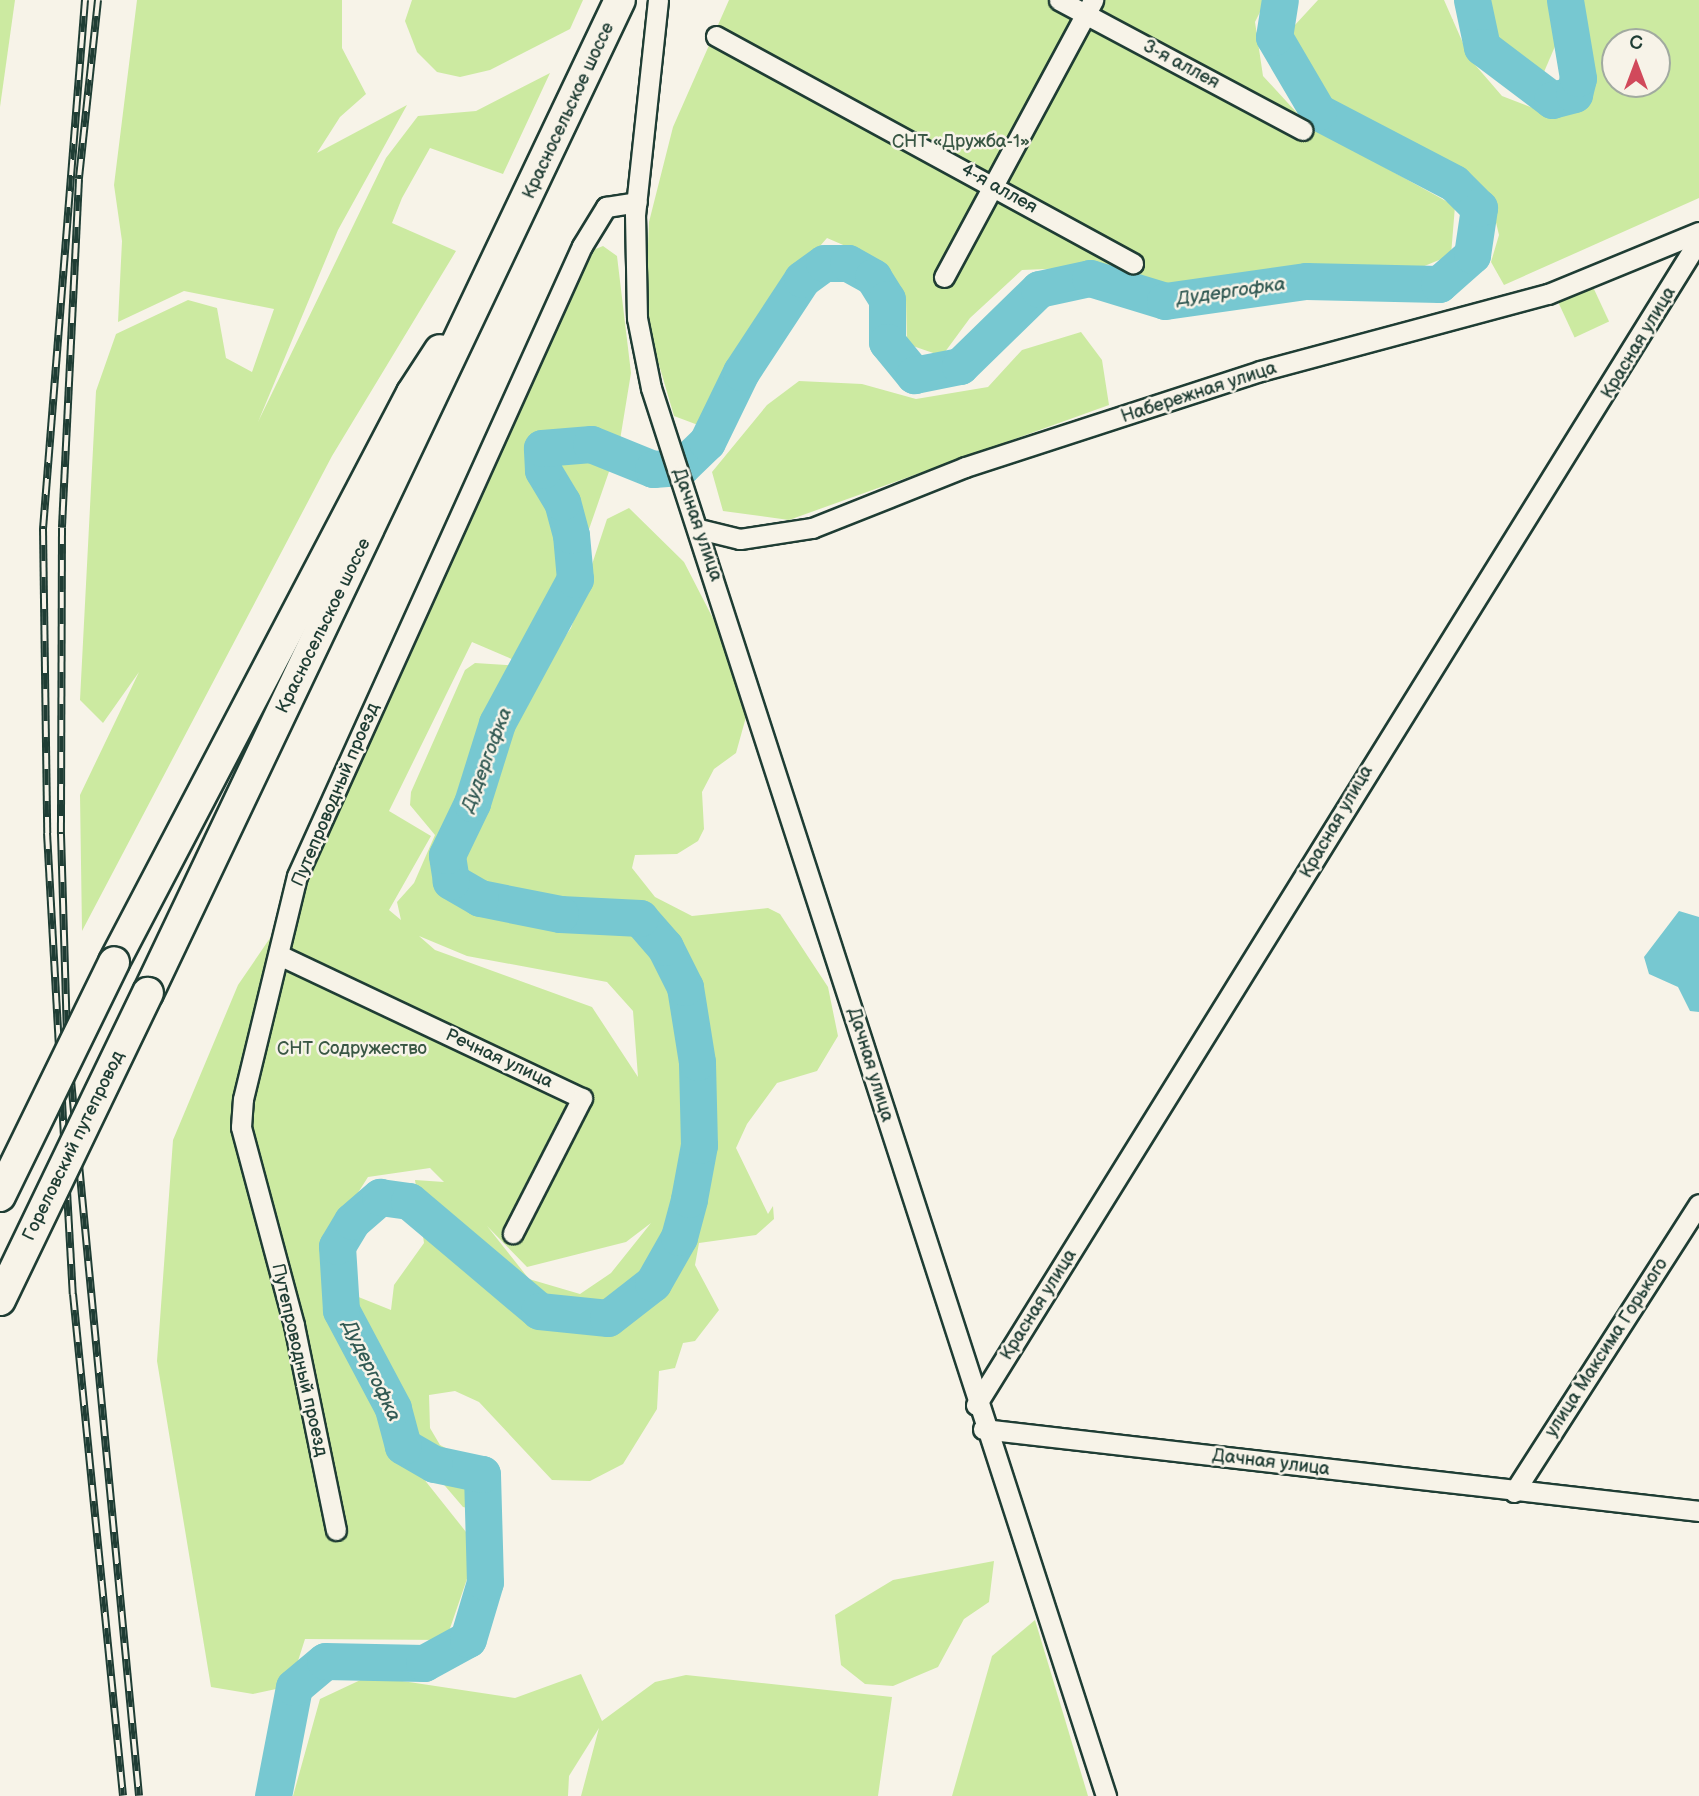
<!DOCTYPE html>
<meta charset="utf-8">
<style>
body{margin:0}
#map{position:relative;width:1699px;height:1796px;overflow:hidden;background:#f7f3e8;font-family:"Balsamiq Sans",sans-serif}
div>[style]{position:absolute}
.green>*{inset:0;background:#cceaa1;transform-origin:0 0}
.water>*{inset:0;background:#77c8d1}
.river>*{height:37px;margin:-18.5px;padding:0 18.5px;transform-origin:18.5px;border-radius:18.5px;background:#77c8d1}
.roads{filter:drop-shadow(2px 0 #1f3d34) drop-shadow(-2px 0 #1f3d34) drop-shadow(0 2px #1f3d34) drop-shadow(0 -2px #1f3d34)}
.minor>*{height:19px;margin:-9.5px;padding:0 9.5px;transform-origin:9.5px;border-radius:9.5px;background:#f7f3e8}
.highway>*{height:30px;margin:-15px;padding:0 15px;transform-origin:15px;border-radius:15px;background:#f7f3e8}
.rail>*{height:8px;margin-top:-4px;transform-origin:0;background:repeating-linear-gradient(90deg,#f7f3e8 0 16px,#1f3d34 0 32px);box-sizing:border-box;border-block:2px solid #1f3d34}
.bridges{filter:drop-shadow(2px 0 #1f3d34) drop-shadow(-2px 0 #1f3d34) drop-shadow(0 2px #1f3d34) drop-shadow(0 -2px #1f3d34)}
.highway-bridge>*{height:30px;margin:-15px;padding:0 15px;transform-origin:15px;border-radius:15px;background:#f7f3e8}
span{translate:-50% -50%;white-space:nowrap;text-align:center;line-height:1.15;-webkit-text-stroke:5px #f7f3e8;paint-order:stroke}
.street-label{font-size:18px;color:#1f3d34}
.park-label{font-size:18px;color:#395744}
.water-label{font-size:19px;color:#315953;font-style:italic}
.north{position:absolute;left:1601px;top:28px;width:70px;height:70px;box-sizing:border-box;background:#f7f3e8;border:2px solid #a1aaa0;border-radius:50%;rotate:0deg;font-size:19px;font-weight:700;line-height:28px;text-align:center;color:#1f3d34}
.north::after{content:'';display:block;margin:auto;width:24px;height:32px;background:#d1495b;clip-path:polygon(50% 0,100% 100%,50% 72%,0 100%)}
</style>
<div id="map">
<div class="green">
<i style="clip-path:polygon(0 0,15px 0,0 107px)"></i>
<i style="clip-path:polygon(137px 0,342px 0,342px 48px,366px 94px,340px 117px,317px 153px,407px 105px,338px 230px,258px 422px,386px 158px,418px 116px,476px 111px,550px 73px,503px 174px,430px 148px,402px 198px,392px 223px,456px 251px,332px 456px,82px 931px,80px 795px,139px 672px,103px 723px,80px 700px,96px 391px,116px 334px,188px 300px,217px 308px,226px 358px,252px 372px,274px 309px,184px 291px,118px 322px,122px 241px,114px 185px)"></i>
<i style="clip-path:polygon(412px 0,583px 0,570px 29px,490px 70px,460px 77px,437px 72px,417px 52px,405px 21px)"></i>
<i style="clip-path:polygon(729px 0,1266px 0,1255px 22px,1263px 76px,1308px 125px,1455px 206px,1451px 255px,1410px 272px,1309px 272px,1169px 286px,1092px 267px,1022px 270px,970px 318px,942px 356px,907px 344px,906px 300px,885px 263px,827px 238px,777px 295px,698px 425px,674px 416px,645px 317px,649px 222px,673px 127px)"></i>
<i style="clip-path:polygon(evenodd,1318px 0,1444px 0,1470px 59px,1502px 96px,1556px 117px,1574px 110px,1584px 92px,1584px 38px,1571px 0,1699px 0,1699px 198px,1504px 285px,1491px 262px,1499px 235px,1494px 214px,1478px 183px,1448px 161px,1356px 131px,1326px 110px,1299px 75px,1282px 39px,1318px 0,1615px 42px,1657px 42px,1657px 84px,1615px 84px,1615px 42px)"></i>
<i style="clip-path:polygon(1481px 0,1547px 0,1556px 44px,1541px 79px,1489px 32px)"></i>
<i style="clip-path:polygon(evenodd,603px 246px,617px 256px,631px 373px,620px 440px,571px 581px,514px 660px,472px 642px,389px 811px,431px 836px,389px 910px,401px 920px,397px 902px,414px 883px,435px 835px,410px 805px,411px 792px,465px 670px,475px 663px,538px 667px,549px 659px,571px 628px,607px 519px,629px 508px,684px 562px,720px 632px,746px 717px,736px 753px,714px 769px,702px 792px,704px 829px,698px 841px,677px 854px,635px 855px,632px 868px,655px 897px,692px 916px,768px 908px,780px 914px,828px 987px,838px 1036px,817px 1071px,777px 1083px,747px 1124px,736px 1148px,768px 1214px,773px 1206px,774px 1219px,756px 1235px,699px 1243px,695px 1265px,719px 1310px,695px 1341px,683px 1343px,675px 1368px,659px 1371px,657px 1409px,623px 1464px,590px 1481px,552px 1480px,479px 1402px,455px 1391px,429px 1395px,430px 1428px,440px 1445px,501px 1478px,501px 1515px,463px 1507px,411px 1446px,379px 1389px,346px 1304px,356px 1296px,391px 1310px,394px 1285px,424px 1243px,415px 1180px,444px 1182px,430px 1168px,368px 1177px,336px 1227px,332px 1295px,348px 1346px,400px 1449px,478px 1547px,446px 1640px,305px 1639px,290px 1686px,253px 1694px,211px 1687px,157px 1361px,173px 1140px,238px 985px,305px 887px,576px 257px,603px 246px,419px 936px,467px 956px,607px 982px,633px 1011px,638px 1077px,592px 1007px,435px 950px,419px 936px,603px 246px,651px 1223px,611px 1273px,580px 1294px,529px 1279px,487px 1226px,527px 1267px,626px 1242px,651px 1223px)"></i>
<i style="left:1593px;top:287px;width:38px;height:38px;rotate:65deg"></i>
<i style="clip-path:polygon(1081px 332px,1102px 360px,1109px 405px,789px 520px,723px 511px,712px 472px,767px 405px,799px 381px,862px 384px,916px 399px,988px 387px,1022px 350px)"></i>
<i style="clip-path:polygon(994px 1561px,989px 1602px,964px 1619px,938px 1667px,893px 1686px,865px 1684px,841px 1665px,835px 1615px,893px 1580px)"></i>
<i style="clip-path:polygon(1035px 1620px,1088px 1796px,952px 1796px,992px 1656px)"></i>
<i style="clip-path:polygon(581px 1674px,602px 1721px,655px 1682px,686px 1675px,892px 1697px,878px 1796px,581px 1796px,599px 1728px,569px 1776px,568px 1796px,293px 1796px,320px 1699px,369px 1676px,515px 1698px)"></i>
</div>
<div class="water">
<i style="clip-path:polygon(1679px 911px,1699px 917px,1699px 1012px,1690px 1011px,1678px 987px,1649px 974px,1644px 957px)"></i>
</div>
<div class="river">
<i style="left:1472px;top:0;width:48px;rotate:78deg"></i>
<i style="left:1482px;top:47px;width:88px;rotate:37.1deg"></i>
<i style="left:1552px;top:100px;width:23px;rotate:-15deg"></i>
<i style="left:1574px;top:94px;width:16px;rotate:-76deg"></i>
<i style="left:1578px;top:78px;width:79px;rotate:-99.5deg"></i>
<i style="left:273px;top:1796px;width:111px;rotate:-79.1deg"></i>
<i style="left:294px;top:1687px;width:40px;rotate:-40deg"></i>
<i style="left:325px;top:1661px;width:99px;rotate:1.2deg"></i>
<i style="left:424px;top:1663px;width:50px;rotate:-28.6deg"></i>
<i style="left:468px;top:1639px;width:59px;rotate:-73.4deg"></i>
<i style="left:485px;top:1582px;width:108px;rotate:-91.6deg"></i>
<i style="left:482px;top:1474px;width:49px;rotate:-168.2deg"></i>
<i style="left:434px;top:1464px;width:36px;rotate:-150deg"></i>
<i style="left:403px;top:1446px;width:39px;rotate:-105deg"></i>
<i style="left:393px;top:1408px;width:111px;rotate:-118deg"></i>
<i style="left:341px;top:1310px;width:64px;rotate:-93.6deg"></i>
<i style="left:337px;top:1246px;width:29px;rotate:-59deg"></i>
<i style="left:352px;top:1221px;width:37px;rotate:-41deg"></i>
<i style="left:380px;top:1197px;width:29px;rotate:8deg"></i>
<i style="left:409px;top:1201px;width:170px;rotate:40.2deg"></i>
<i style="left:539px;top:1311px;width:69px;rotate:5.8deg"></i>
<i style="left:608px;top:1318px;width:57px;rotate:-37.9deg"></i>
<i style="left:653px;top:1283px;width:53px;rotate:-60.5deg"></i>
<i style="left:679px;top:1237px;width:39px;rotate:-75deg"></i>
<i style="left:689px;top:1199px;width:55px;rotate:-79.5deg"></i>
<i style="left:699px;top:1145px;width:83px;rotate:-91.4deg"></i>
<i style="left:697px;top:1062px;width:76px;rotate:-99.1deg"></i>
<i style="left:685px;top:987px;width:45px;rotate:-116.6deg"></i>
<i style="left:665px;top:947px;width:38px;rotate:-131deg"></i>
<i style="left:640px;top:918px;width:80px;rotate:-177.1deg"></i>
<i style="left:560px;top:914px;width:82px;rotate:-168.7deg"></i>
<i style="left:480px;top:898px;width:34px;rotate:-150deg"></i>
<i style="left:451px;top:881px;width:26px;rotate:-99deg"></i>
<i style="left:447px;top:855px;width:58px;rotate:-64.3deg"></i>
<i style="left:472px;top:803px;width:84px;rotate:-72.6deg"></i>
<i style="left:497px;top:723px;width:164px;rotate:-61.6deg"></i>
<i style="left:575px;top:579px;width:44px;rotate:-95.2deg"></i>
<i style="left:571px;top:535px;width:34px;rotate:-105deg"></i>
<i style="left:562px;top:502px;width:37px;rotate:-121deg"></i>
<i style="left:543px;top:470px;width:22px;rotate:-93deg"></i>
<i style="left:542px;top:448px;width:49px;rotate:-4.7deg"></i>
<i style="left:591px;top:444px;width:67px;rotate:22deg"></i>
<i style="left:653px;top:469px;width:28px;rotate:-4deg"></i>
<i style="left:681px;top:467px;width:36px;rotate:-44deg"></i>
<i style="left:707px;top:442px;width:78px;rotate:-64.1deg"></i>
<i style="left:741px;top:372px;width:111px;rotate:-56.7deg"></i>
<i style="left:802px;top:279px;width:27px;rotate:-36deg"></i>
<i style="left:824px;top:263px;width:24px"></i>
<i style="left:848px;top:263px;width:29px;rotate:29deg"></i>
<i style="left:873px;top:277px;width:26px;rotate:58deg"></i>
<i style="left:887px;top:299px;width:43px;rotate:90deg"></i>
<i style="left:887px;top:342px;width:43px;rotate:50.7deg"></i>
<i style="left:914px;top:375px;width:47px;rotate:-11.1deg"></i>
<i style="left:960px;top:366px;width:110px;rotate:-44.3deg"></i>
<i style="left:1039px;top:289px;width:52px;rotate:-12.2deg"></i>
<i style="left:1090px;top:278px;width:78px;rotate:17deg"></i>
<i style="left:1165px;top:301px;width:142px;rotate:-8.1deg"></i>
<i style="left:1306px;top:281px;width:133px;rotate:1.3deg"></i>
<i style="left:1439px;top:284px;width:44px;rotate:-41.3deg"></i>
<i style="left:1472px;top:255px;width:48px;rotate:-81.5deg"></i>
<i style="left:1479px;top:208px;width:35px;rotate:-135deg"></i>
<i style="left:1454px;top:183px;width:153px;rotate:-152.4deg"></i>
<i style="left:1318px;top:112px;width:87px;rotate:-120.4deg"></i>
<i style="left:1274px;top:37px;width:37px;rotate:-81deg"></i>
</div>
<div class="roads">
<div class="minor">
<i style="left:658px;top:0;width:215px;rotate:96.1deg"></i>
<i style="left:635px;top:214px;width:104px;rotate:88.9deg"></i>
<i style="left:637px;top:318px;width:71px;rotate:78.7deg"></i>
<i style="left:651px;top:388px;width:1480px;rotate:72.09deg"></i>
<i style="left:1059px;top:0;width:276px;rotate:28.1deg"></i>
<i style="left:716px;top:36px;width:475px;rotate:28.6deg"></i>
<i style="left:944px;top:277px;width:315px;rotate:-61.7deg"></i>
<i style="left:699px;top:529px;width:42px;rotate:13.7deg"></i>
<i style="left:740px;top:539px;width:73px;rotate:-8.7deg"></i>
<i style="left:812px;top:528px;width:165px;rotate:-21.7deg"></i>
<i style="left:965px;top:467px;width:310px;rotate:-18deg"></i>
<i style="left:1260px;top:371px;width:298px;rotate:-15deg"></i>
<i style="left:1548px;top:294px;width:163px;rotate:-22.3deg"></i>
<i style="left:279px;top:955px;width:335px;rotate:25.3deg"></i>
<i style="left:582px;top:1098px;width:152px;rotate:117.1deg"></i>
<i style="left:976px;top:1405px;width:1371px;rotate:-58.18deg"></i>
<i style="left:983px;top:1429px;width:721px;rotate:6.53deg"></i>
<i style="left:1514px;top:1492px;width:342px;rotate:-57.3deg"></i>
<i style="left:336px;top:1530px;width:209px;rotate:-101.6deg"></i>
<i style="left:294px;top:1325px;width:205px;rotate:-105deg"></i>
<i style="left:241px;top:1127px;width:28px;rotate:-86deg"></i>
<i style="left:243px;top:1099px;width:229px;rotate:-76.4deg"></i>
<i style="left:297px;top:876px;width:691px;rotate:-65.66deg"></i>
<i style="left:582px;top:246px;width:46px;rotate:-58.4deg"></i>
<i style="left:606px;top:207px;width:31px;rotate:-9deg"></i>
</div>
<div class="highway">
<i style="left:114px;top:962px;width:642px;rotate:-62.36deg"></i>
<i style="left:412px;top:393px;width:51px;rotate:-56.9deg"></i>
<i style="left:148px;top:993px;width:1099px;rotate:-64.58deg"></i>
</div>
</div>
<div class="rail">
<i style="left:85px;top:0;width:531px;rotate:94.54deg"></i>
<i style="left:43px;top:529px;width:304px;rotate:89.2deg"></i>
<i style="left:47px;top:833px;width:462px;rotate:86.8deg"></i>
<i style="left:73px;top:1294px;width:504px;rotate:84.31deg"></i>
<i style="left:98px;top:0;width:180px;rotate:96.1deg"></i>
<i style="left:79px;top:179px;width:349px;rotate:92.8deg"></i>
<i style="left:62px;top:528px;width:306px;rotate:90.2deg"></i>
<i style="left:61px;top:834px;width:204px;rotate:88.3deg"></i>
<i style="left:67px;top:1038px;width:761px;rotate:84.57deg"></i>
</div>
<div class="bridges">
<div class="highway-bridge">
<i style="left:0;top:1196px;width:260px;rotate:-64deg"></i>
<i style="left:0;top:1300px;width:341px;rotate:-64.3deg"></i>
</div>
</div>
<div class="street-label">
<span style="left:1181px;top:65px;rotate:28deg">3-я аллея</span>
<span style="left:569px;top:111px;rotate:-65deg">Красносельское шоссе</span>
<span style="left:999px;top:189px;rotate:29deg">4-я аллея</span>
<span style="left:1639px;top:343px;rotate:-59deg">Красная улица</span>
<span style="left:1199px;top:393px;rotate:-18deg">Набережная улица</span>
<span style="left:697px;top:525px;rotate:71deg">Дачная улица</span>
<span style="left:324px;top:626px;rotate:-64deg">Красносельское шоссе</span>
<span style="left:336px;top:795px;rotate:-67deg">Путепроводный проезд</span>
<span style="left:1337px;top:822px;rotate:-60deg">Красная улица</span>
<span style="left:499px;top:1059px;rotate:25deg">Речная улица</span>
<span style="left:870px;top:1065px;rotate:73deg">Дачная улица</span>
<span style="left:74px;top:1146px;rotate:-64deg">Гореловский путепровод</span>
<span style="left:1039px;top:1305px;rotate:-58deg">Красная улица</span>
<span style="left:1607px;top:1348px;rotate:-57deg">улица Максима Горького</span>
<span style="left:299px;top:1360px;rotate:77deg">Путепроводный проезд</span>
<span style="left:1271px;top:1463px;rotate:7deg">Дачная улица</span>
</div>
<div class="park-label">
<span style="left:961px;top:142px">СНТ «Дружба-1»</span>
<span style="left:352px;top:1049px">СНТ Содружество</span>
</div>
<div class="water-label">
<span style="left:1231px;top:292px;rotate:-8deg">Дудергофка</span>
<span style="left:487px;top:760px;rotate:-69deg">Дудергофка</span>
<span style="left:371px;top:1371px;rotate:64deg">Дудергофка</span>
</div>
<div class="north">С</div>
</div>
